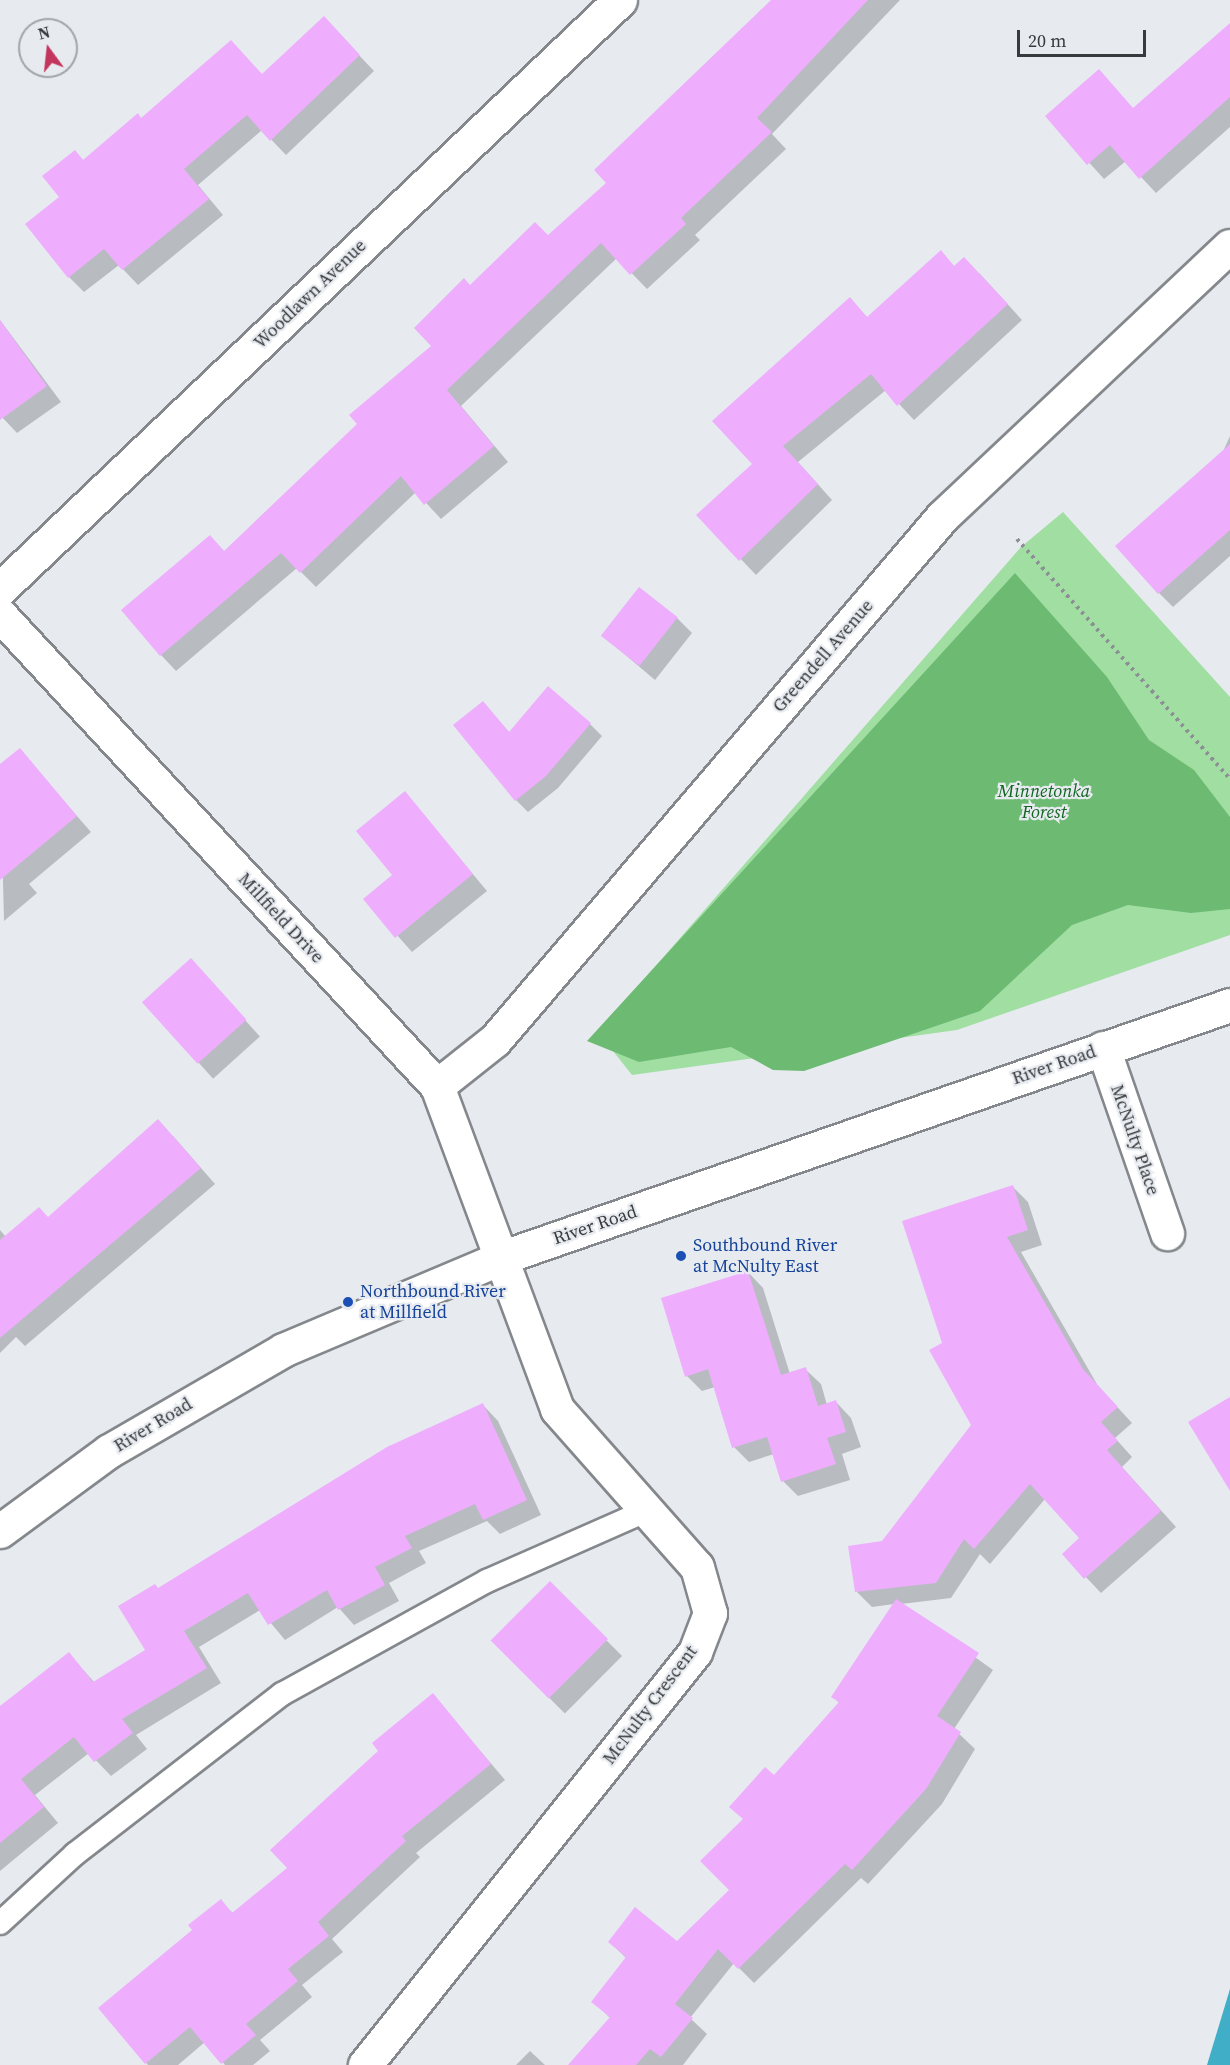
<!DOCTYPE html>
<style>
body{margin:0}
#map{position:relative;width:1230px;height:2065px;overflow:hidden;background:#e7ebf0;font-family:"Source Serif 4",serif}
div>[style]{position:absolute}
.green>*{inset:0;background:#a0dea2}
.forest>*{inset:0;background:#6dbb72}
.water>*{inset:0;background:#3faec6}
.shadow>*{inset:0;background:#0003;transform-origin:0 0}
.building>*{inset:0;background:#eeadfd;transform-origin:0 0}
.path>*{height:4px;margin-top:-2px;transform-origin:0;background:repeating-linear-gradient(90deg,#8c8f93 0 3px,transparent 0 7.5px)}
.roads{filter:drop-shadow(2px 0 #84888c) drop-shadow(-2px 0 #84888c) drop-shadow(0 2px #84888c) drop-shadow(0 -2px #84888c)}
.lane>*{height:22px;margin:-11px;padding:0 11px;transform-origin:11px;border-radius:11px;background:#fff}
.street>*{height:33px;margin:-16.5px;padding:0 16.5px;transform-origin:16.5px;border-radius:16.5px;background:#fff}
.secondary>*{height:33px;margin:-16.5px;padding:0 16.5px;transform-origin:16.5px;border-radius:16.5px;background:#fff}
.dots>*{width:16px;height:16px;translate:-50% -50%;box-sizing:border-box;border:3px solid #e7ebf0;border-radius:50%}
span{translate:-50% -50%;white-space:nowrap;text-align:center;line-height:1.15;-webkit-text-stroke:4.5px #e7ebf0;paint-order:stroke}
.street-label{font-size:18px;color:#383a3c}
.park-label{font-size:18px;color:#116521;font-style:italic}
.transit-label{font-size:18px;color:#164399}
.left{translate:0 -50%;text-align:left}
.north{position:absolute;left:18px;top:18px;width:60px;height:60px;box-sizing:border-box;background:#e7ebf0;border:2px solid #a1a4a8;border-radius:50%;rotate:345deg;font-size:16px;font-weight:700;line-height:24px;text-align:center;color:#383a3c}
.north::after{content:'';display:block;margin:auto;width:21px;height:27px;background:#c4355e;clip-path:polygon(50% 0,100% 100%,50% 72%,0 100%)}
.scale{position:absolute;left:1017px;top:30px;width:129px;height:27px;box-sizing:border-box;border:3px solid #383a3c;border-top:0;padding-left:8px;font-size:18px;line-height:21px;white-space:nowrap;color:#383a3c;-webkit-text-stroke:4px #e7ebf0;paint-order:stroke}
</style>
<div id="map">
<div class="green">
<i style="clip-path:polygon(1063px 512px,1230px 697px,1230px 935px,957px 1030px,632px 1075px,598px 1032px,1021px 547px)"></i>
</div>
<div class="forest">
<i style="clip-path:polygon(1015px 573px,1107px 677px,1149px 740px,1194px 770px,1230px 817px,1230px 909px,1191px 913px,1128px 905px,1072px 925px,980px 1011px,804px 1071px,773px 1070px,731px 1047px,639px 1062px,587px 1041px)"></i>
</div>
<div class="water">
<i style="clip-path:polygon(1230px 1989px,1230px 2065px,1207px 2065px)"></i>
</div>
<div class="shadow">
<i style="clip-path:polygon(773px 0,900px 0,772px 134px,786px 149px,695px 235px,700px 240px,647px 289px,617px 258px,461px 406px,508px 462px,441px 519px,416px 492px,316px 587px,297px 568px,176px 671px,161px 655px,210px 537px,225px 552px,359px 424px,434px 346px,470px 287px,549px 237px,608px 183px)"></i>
<i style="clip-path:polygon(1230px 25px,1230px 127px,1156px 193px,1126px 161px,1104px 179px,1047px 116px,1134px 109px)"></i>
<i style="clip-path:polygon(339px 34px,374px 71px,286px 155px,262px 130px,198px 185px,223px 215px,138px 285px,119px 265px,84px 292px,69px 277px,61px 197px,75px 152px,84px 161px,142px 119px,263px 76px)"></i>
<i style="clip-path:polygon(940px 252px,955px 267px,980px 274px,1022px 320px,914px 420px,886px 390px,798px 462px,832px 500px,756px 575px,699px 515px,754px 464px,714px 421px,849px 299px,868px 318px)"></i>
<i style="clip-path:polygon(0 320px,61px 402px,17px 433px,0 415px)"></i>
<i style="clip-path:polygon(1230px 436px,1230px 556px,1173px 607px,1159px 593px)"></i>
<i style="clip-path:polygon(677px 618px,692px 633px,655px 680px,603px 636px)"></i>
<i style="clip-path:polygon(483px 703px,510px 733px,590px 724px,602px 736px,558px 788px,528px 812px,516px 800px)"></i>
<i style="clip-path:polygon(19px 750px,91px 832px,29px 884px,37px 893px,4px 921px,0 767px)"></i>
<i style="clip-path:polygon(405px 793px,487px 891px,412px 952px,365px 899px,394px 875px)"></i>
<i style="left:191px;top:960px;width:103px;height:63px;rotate:48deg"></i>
<i style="clip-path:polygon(173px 1136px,215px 1184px,25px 1346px,16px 1337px,0 1353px,0 1230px,6px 1237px,48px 1218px)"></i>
<i style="clip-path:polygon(1013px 1187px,1028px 1202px,1042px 1245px,1021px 1252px,1098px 1386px,1132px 1423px,1115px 1438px,1132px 1457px,1122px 1467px,1176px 1527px,1101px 1593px,1064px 1554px,1081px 1538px,1045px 1499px,990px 1564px,980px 1554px,951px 1598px,901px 1604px,993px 1670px,954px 1729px,975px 1749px,942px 1804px,868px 1884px,861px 1878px,754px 1983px,734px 1963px,690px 2018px,707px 2034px,683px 2065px,570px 2065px,611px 2019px,593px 2001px,626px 1958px,610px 1942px,677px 1943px,731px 1890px,744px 1820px,839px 1703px,833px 1696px,894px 1604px,872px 1607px,857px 1592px,882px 1542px,973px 1425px,944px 1344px)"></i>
<i style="clip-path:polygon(748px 1272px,763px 1288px,790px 1374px,805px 1369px,821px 1384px,827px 1405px,836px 1402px,851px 1418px,861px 1447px,842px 1454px,850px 1480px,798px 1496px,783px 1481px,774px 1454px,749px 1462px,734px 1447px,715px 1387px,702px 1391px,687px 1376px)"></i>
<i style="clip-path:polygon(483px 1405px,498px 1421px,541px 1515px,500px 1534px,487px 1521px,419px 1551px,426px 1563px,389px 1583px,399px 1601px,354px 1625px,338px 1607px,285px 1640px,260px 1610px,199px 1647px,221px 1683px,136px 1735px,147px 1749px,111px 1776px,89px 1753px,35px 1795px,58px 1823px,0 1871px,0 1710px,69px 1654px,95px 1683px,147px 1651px,159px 1590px)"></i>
<i style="left:550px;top:1584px;width:102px;height:81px;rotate:45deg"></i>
<i style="clip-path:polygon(433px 1695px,505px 1780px,416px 1853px,420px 1857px,332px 1939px,343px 1952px,302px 1985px,312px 1997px,260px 2040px,270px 2051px,253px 2065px,225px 2065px,205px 2042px,178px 2065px,148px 2065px,100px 2008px,195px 1930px,220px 1901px,233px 1913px,289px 1868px,380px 1751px)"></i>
<i style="clip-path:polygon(530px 2051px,545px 2065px,516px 2065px)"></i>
</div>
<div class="building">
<i style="clip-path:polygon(771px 0,868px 0,757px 118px,772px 132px,681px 218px,686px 224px,630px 275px,601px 243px,447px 390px,494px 446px,424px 505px,401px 476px,300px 573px,281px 553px,160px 656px,121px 610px,210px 535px,224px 551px,357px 424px,349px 415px,431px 346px,414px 328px,464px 278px,470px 285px,535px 222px,548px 235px,606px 183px,594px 170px)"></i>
<i style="clip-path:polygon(324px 16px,360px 55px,270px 141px,247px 115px,184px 169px,209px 199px,122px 270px,104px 249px,68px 278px,25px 224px,59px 197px,42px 176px,75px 150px,83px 160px,138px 113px,141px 118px,231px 40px,262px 74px)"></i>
<i style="clip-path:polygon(1230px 23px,1230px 97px,1139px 179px,1110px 145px,1087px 165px,1045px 116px,1099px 69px,1133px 108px)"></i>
<i style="clip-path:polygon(941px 250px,954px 266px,964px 257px,1008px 304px,897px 406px,871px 374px,783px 446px,818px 484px,739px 561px,696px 515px,752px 464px,712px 421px,850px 297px,867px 317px)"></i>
<i style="clip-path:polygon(0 320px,47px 386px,0 420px)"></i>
<i style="clip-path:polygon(1230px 444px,1230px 530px,1158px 594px,1115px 546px)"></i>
<i style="left:639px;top:587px;width:49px;height:62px;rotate:38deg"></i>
<i style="clip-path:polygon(548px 686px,591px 723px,546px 776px,515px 801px,453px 725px,483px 701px,509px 732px)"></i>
<i style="clip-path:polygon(20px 748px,77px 816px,0 880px,0 764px)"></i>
<i style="clip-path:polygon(405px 791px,473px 874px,395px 938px,363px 899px,392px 875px,356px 831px)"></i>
<i style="left:191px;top:958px;width:83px;height:66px;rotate:48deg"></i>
<i style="clip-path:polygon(158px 1119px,201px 1168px,0 1338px,0 1240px,39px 1207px,48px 1217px)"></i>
<i style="clip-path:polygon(1013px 1185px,1028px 1230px,1007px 1237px,1083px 1369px,1118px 1407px,1101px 1422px,1118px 1441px,1107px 1450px,1161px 1511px,1084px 1579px,1062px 1554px,1079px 1538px,1030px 1484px,974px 1549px,964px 1539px,936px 1583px,855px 1592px,848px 1546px,882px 1541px,971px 1425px,929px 1350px,942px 1343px,902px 1221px)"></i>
<i style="clip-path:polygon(748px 1271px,781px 1375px,806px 1367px,818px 1406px,836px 1400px,846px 1432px,827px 1438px,836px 1464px,781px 1482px,767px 1437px,732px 1448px,708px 1369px,685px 1377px,661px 1298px)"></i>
<i style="clip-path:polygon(1230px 1397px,1230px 1491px,1188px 1422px)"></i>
<i style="clip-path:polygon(483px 1403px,527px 1500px,483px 1520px,475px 1504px,405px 1536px,412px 1548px,375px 1567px,385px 1585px,338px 1610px,327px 1590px,268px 1625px,248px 1593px,184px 1631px,207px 1668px,122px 1719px,133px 1733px,94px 1762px,74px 1737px,21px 1779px,44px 1807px,0 1843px,0 1706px,69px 1652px,93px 1682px,145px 1650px,118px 1606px,155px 1584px,158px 1588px,387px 1447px)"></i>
<i style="left:550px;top:1581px;width:82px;height:84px;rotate:45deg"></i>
<i style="clip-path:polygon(896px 1599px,979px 1653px,937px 1716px,961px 1732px,926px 1789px,852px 1870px,845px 1864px,738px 1969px,718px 1949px,675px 2004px,693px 2018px,661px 2057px,650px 2049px,636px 2065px,568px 2065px,610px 2017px,591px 2002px,626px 1957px,608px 1942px,635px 1907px,677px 1941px,729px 1890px,700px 1861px,743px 1819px,729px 1807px,765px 1767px,774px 1775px,839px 1702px,831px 1697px)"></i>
<i style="clip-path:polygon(433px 1693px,491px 1764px,402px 1836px,406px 1841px,318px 1922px,329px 1936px,288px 1969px,298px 1981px,246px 2024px,256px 2035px,221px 2064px,190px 2027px,145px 2064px,98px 2008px,192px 1930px,188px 1925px,221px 1899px,232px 1913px,287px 1868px,270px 1850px,378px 1751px,372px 1743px)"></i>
</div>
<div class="path">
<i style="left:1017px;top:539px;width:321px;rotate:48.4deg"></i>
</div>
<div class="roads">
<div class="lane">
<i style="left:0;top:1923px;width:102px;rotate:-42.6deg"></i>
<i style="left:75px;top:1854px;width:262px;rotate:-37.7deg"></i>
<i style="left:282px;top:1694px;width:234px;rotate:-28.9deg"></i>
<i style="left:487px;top:1581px;width:176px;rotate:-23.8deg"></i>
</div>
<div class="street">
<i style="left:0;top:589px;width:855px;rotate:-43.53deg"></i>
<i style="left:0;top:615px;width:643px;rotate:47.14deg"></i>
<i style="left:437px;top:1086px;width:345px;rotate:69.6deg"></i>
<i style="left:557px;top:1409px;width:211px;rotate:48.5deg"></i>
<i style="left:697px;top:1567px;width:48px;rotate:74.2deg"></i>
<i style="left:710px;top:1613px;width:42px;rotate:111deg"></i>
<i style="left:695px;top:1652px;width:529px;rotate:128.63deg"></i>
<i style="left:1103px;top:1048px;width:196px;rotate:70.9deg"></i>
<i style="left:437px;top:1086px;width:74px;rotate:-38.4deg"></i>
<i style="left:495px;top:1040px;width:688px;rotate:-49.48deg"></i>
<i style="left:942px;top:517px;width:395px;rotate:-43.3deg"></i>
</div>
<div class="secondary">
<i style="left:0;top:1531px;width:135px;rotate:-36.3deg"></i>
<i style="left:109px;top:1451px;width:201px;rotate:-30.1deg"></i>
<i style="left:283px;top:1350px;width:239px;rotate:-22.9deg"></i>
<i style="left:503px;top:1257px;width:769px;rotate:-19.12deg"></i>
</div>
</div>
<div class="dots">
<i style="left:681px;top:1256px;background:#1a4fb4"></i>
<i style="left:348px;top:1302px;background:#1a4fb4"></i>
</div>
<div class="street-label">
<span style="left:310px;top:294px;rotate:-44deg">Woodlawn Avenue</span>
<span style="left:823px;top:656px;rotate:-49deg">Greendell Avenue</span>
<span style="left:281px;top:918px;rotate:47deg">Millfield Drive</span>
<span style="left:1054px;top:1065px;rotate:-19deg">River Road</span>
<span style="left:1135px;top:1140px;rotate:71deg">McNulty Place</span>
<span style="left:595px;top:1225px;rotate:-19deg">River Road</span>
<span style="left:153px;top:1425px;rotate:-31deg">River Road</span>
<span style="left:650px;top:1705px;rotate:-53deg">McNulty Crescent</span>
</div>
<div class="park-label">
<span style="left:1044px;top:802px">Minnetonka<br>Forest</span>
</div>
<div class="transit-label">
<span class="left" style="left:693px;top:1256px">Southbound River<br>at McNulty East</span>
<span class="left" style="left:360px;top:1302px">Northbound River<br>at Millfield</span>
</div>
<div class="north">N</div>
<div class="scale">20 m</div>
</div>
